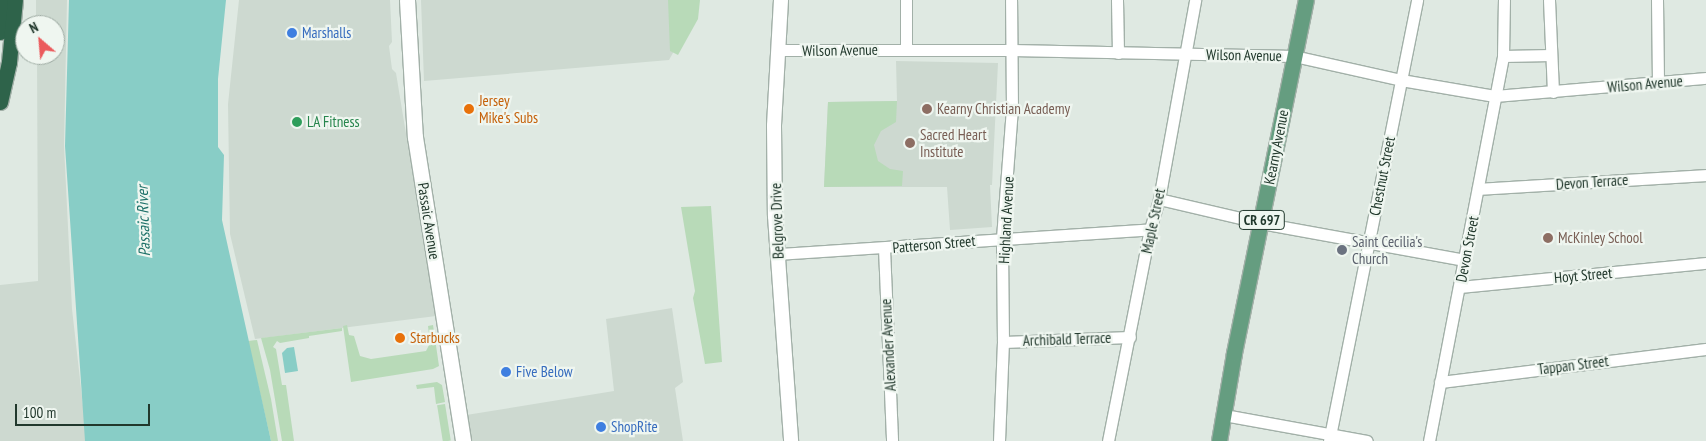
<!DOCTYPE html>
<style>
body{margin:0}
#map{position:relative;width:1706px;height:441px;overflow:hidden;background:#dfe9e2;font-family:"PT Sans Narrow",sans-serif}
div>[style]{position:absolute}
.built>*{inset:0;background:#cdd9d0}
.green>*{inset:0;background:#b8dab8;transform-origin:0 0}
.water>*{inset:0;background:#88cdc6}
.roads{filter:drop-shadow(1px 0 #a2b0a8) drop-shadow(-1px 0 #a2b0a8) drop-shadow(0 1px #a2b0a8) drop-shadow(0 -1px #a2b0a8)}
.minor>*{height:11px;margin:-5.5px;padding:0 5.5px;transform-origin:5.5px;border-radius:5.5px;background:#fff}
.tertiary>*{height:14px;margin:-7px;padding:0 7px;transform-origin:7px;border-radius:7px;background:#fff}
.secondary>*{height:15px;margin:-7.5px;padding:0 7.5px;transform-origin:7.5px;border-radius:7.5px;background:#fff}
.primary>*{height:15px;margin:-7.5px;padding:0 7.5px;transform-origin:7.5px;border-radius:7.5px;background:#659d80}
.motorway>*{height:15px;margin:-7.5px;padding:0 7.5px;transform-origin:7.5px;border-radius:7.5px;background:#2e634a}
.dots>*{width:14px;height:14px;translate:-50% -50%;box-sizing:border-box;border:2px solid #eff6f0;border-radius:50%}
span{translate:-50% -50%;white-space:nowrap;text-align:center;line-height:1.15;-webkit-text-stroke:4.5px #eff6f0;paint-order:stroke}
.shield-label span{padding:1px 4px;background:#eff6f0;border:1px solid;border-radius:4px;-webkit-text-stroke-width:0}
.shield-label{font-size:14px;color:#21382c;font-weight:700}
.shop-label{font-size:15px;color:#366cbe}
.left{translate:0 -50%;text-align:left}
.street-label{font-size:15px;color:#21382c}
.food-label{font-size:15px;color:#c56008}
.education-label{font-size:15px;color:#785e54}
.leisure-label{font-size:15px;color:#27864d}
.worship-label{font-size:15px;color:#5b616d}
.water-label{font-size:16px;color:#1e7169;font-style:italic}
.north{position:absolute;left:15px;top:15px;width:50px;height:50px;box-sizing:border-box;background:#eff6f0;border:1px solid #9daaa2;border-radius:50%;rotate:333deg;font-size:14px;font-weight:700;line-height:20px;text-align:center;color:#21382c}
.north::after{content:'';display:block;margin:auto;width:18px;height:22px;background:#eb5a5c;clip-path:polygon(50% 0,100% 100%,50% 72%,0 100%)}
.scale{position:absolute;left:15px;top:404px;width:135px;height:22px;box-sizing:border-box;border:2px solid #21382c;border-top:0;padding-left:6px;font-size:15px;line-height:18px;white-space:nowrap;color:#21382c;-webkit-text-stroke:4px #eff6f0;paint-order:stroke}
</style>
<div id="map">
<div class="built">
<i style="clip-path:polygon(36px 0,67px 0,64px 145px,72px 309px,87px 441px,0 441px,0 285px,38px 281px,37px 55px,55px 55px,55px 25px,36px 25px)"></i>
<i style="clip-path:polygon(239px 0,390px 0,392px 42px,389px 46px,392px 69px,396px 73px,436px 316px,255px 339px,230px 234px,228px 104px)"></i>
<i style="clip-path:polygon(421px 0,677px 0,678px 44px,669px 60px,424px 81px)"></i>
<i style="clip-path:polygon(896px 61px,998px 63px,992px 185px,990px 185px,992px 227px,950px 230px,947px 187px,824px 187px,828px 102px,897px 101px)"></i>
<i style="clip-path:polygon(672px 308px,683px 382px,675px 388px,683px 441px,464px 441px,460px 416px,614px 391px,606px 319px)"></i>
</div>
<div class="green">
<i style="clip-path:polygon(668px 0,700px 0,698px 19px,678px 55px,670px 51px)"></i>
<i style="clip-path:polygon(897px 101px,896px 122px,881px 131px,874px 145px,878px 161px,890px 169px,903px 171px,902px 186px,824px 187px,828px 102px)"></i>
<i style="clip-path:polygon(711px 206px,722px 362px,705px 364px,693px 298px,695px 291px,681px 207px)"></i>
<i style="clip-path:polygon(347px 325px,349px 335px,354px 336px,360px 356px,371px 359px,426px 351px,430px 343px,428px 326px,433px 325px,439px 366px,433px 369px,351px 382px,343px 326px)"></i>
<i style="clip-path:polygon(342px 328px,342px 331px,309px 336px,309px 338px,280px 343px,277px 341px,273px 347px,276px 349px,282px 385px,286px 385px,294px 441px,282px 441px,270px 370px,261px 338px)"></i>
<i style="clip-path:polygon(257px 340px,271px 399px,278px 441px,271px 441px,248px 341px)"></i>
<i style="clip-path:polygon(437px 382px,442px 385px,445px 402px,436px 404px,434px 387px,417px 389px,416px 385px)"></i>
<i style="left:445px;top:404px;width:37px;height:8px;rotate:81deg"></i>
</div>
<div class="water">
<i style="clip-path:polygon(69px 0,226px 0,218px 79px,218px 147px,224px 155px,222px 220px,271px 441px,85px 441px,65px 146px)"></i>
<i style="clip-path:polygon(294px 347px,298px 371px,285px 373px,282px 353px,287px 348px)"></i>
</div>
<div class="roads">
<div class="minor">
<i style="left:906px;top:0;width:49px;rotate:90deg"></i>
<i style="left:1117px;top:0;width:53px;rotate:88.9deg"></i>
<i style="left:1549px;top:0;width:92px;rotate:87.5deg"></i>
<i style="left:1657px;top:0;width:83px;rotate:89.3deg"></i>
<i style="left:778px;top:50px;width:234px"></i>
<i style="left:1012px;top:50px;width:282px;rotate:1.2deg"></i>
<i style="left:1294px;top:56px;width:110px;rotate:12.6deg"></i>
<i style="left:1401px;top:80px;width:95px;rotate:9.7deg"></i>
<i style="left:1495px;top:96px;width:212px;rotate:-4.9deg"></i>
<i style="left:1503px;top:56px;width:48px;rotate:-1.2deg"></i>
<i style="left:1478px;top:189px;width:228px;rotate:-3.5deg"></i>
<i style="left:1159px;top:199px;width:105px;rotate:13.2deg"></i>
<i style="left:1261px;top:223px;width:207px;rotate:10.3deg"></i>
<i style="left:884px;top:248px;width:193px;rotate:87.6deg"></i>
<i style="left:778px;top:254px;width:373px;rotate:-3.8deg"></i>
<i style="left:1460px;top:287px;width:247px;rotate:-5.6deg"></i>
<i style="left:1003px;top:342px;width:127px;rotate:-2.3deg"></i>
<i style="left:1440px;top:382px;width:268px;rotate:-7.1deg"></i>
<i style="left:1224px;top:415px;width:145px;rotate:10.3deg"></i>
<i style="left:999px;top:441px;width:99px;rotate:-87.7deg"></i>
<i style="left:1003px;top:342px;width:104px;rotate:-90.6deg"></i>
<i style="left:1002px;top:238px;width:129px;rotate:-85.6deg"></i>
<i style="left:1012px;top:109px;width:109px;rotate:-90.5deg"></i>
<i style="left:1108px;top:441px;width:216px;rotate:-78.8deg"></i>
<i style="left:1150px;top:229px;width:31px;rotate:-73deg"></i>
<i style="left:1159px;top:199px;width:202px;rotate:-79.7deg"></i>
<i style="left:1329px;top:441px;width:450px;rotate:-78.7deg"></i>
<i style="left:1429px;top:441px;width:392px;rotate:-79.1deg"></i>
<i style="left:1503px;top:56px;width:56px;rotate:-89deg"></i>
</div>
<div class="tertiary">
<i style="left:781px;top:0;width:126px;rotate:93.2deg"></i>
<i style="left:774px;top:126px;width:90px;rotate:89.4deg"></i>
<i style="left:775px;top:216px;width:226px;rotate:85.9deg"></i>
</div>
<div class="secondary">
<i style="left:407px;top:0;width:137px;rotate:86.7deg"></i>
<i style="left:415px;top:137px;width:308px;rotate:81deg"></i>
</div>
<div class="primary">
<i style="left:1219px;top:441px;width:89px;rotate:-80.3deg"></i>
<i style="left:1234px;top:353px;width:360px;rotate:-78.5deg"></i>
</div>
<div class="motorway">
<i style="left:0;top:32px;width:33px;rotate:-78deg"></i>
<i style="left:0;top:102px;width:41px;rotate:-77.3deg"></i>
<i style="left:9px;top:62px;width:62px;rotate:-84.5deg"></i>
</div>
</div>
<div class="dots">
<i style="left:292px;top:33px;background:#3f7fe0"></i>
<i style="left:469px;top:109px;background:#e8710a"></i>
<i style="left:927px;top:109px;background:#8d6e63"></i>
<i style="left:297px;top:122px;background:#2e9e5b"></i>
<i style="left:910px;top:143px;background:#8d6e63"></i>
<i style="left:1548px;top:238px;background:#8d6e63"></i>
<i style="left:1342px;top:250px;background:#6b7280"></i>
<i style="left:400px;top:338px;background:#e8710a"></i>
<i style="left:506px;top:372px;background:#3f7fe0"></i>
<i style="left:601px;top:427px;background:#3f7fe0"></i>
</div>
<div class="shield-label">
<span style="left:1262px;top:220px">CR 697</span>
</div>
<div class="shop-label">
<span class="left" style="left:302px;top:33px">Marshalls</span>
<span class="left" style="left:516px;top:372px">Five Below</span>
<span class="left" style="left:611px;top:427px">ShopRite</span>
</div>
<div class="street-label">
<span style="left:840px;top:50px;rotate:-1deg">Wilson Avenue</span>
<span style="left:1244px;top:55px;rotate:1deg">Wilson Avenue</span>
<span style="left:1645px;top:84px;rotate:-5deg">Wilson Avenue</span>
<span style="left:1276px;top:147px;rotate:-79deg">Kearny Avenue</span>
<span style="left:1382px;top:176px;rotate:-79deg">Chestnut Street</span>
<span style="left:1592px;top:182px;rotate:-4deg">Devon Terrace</span>
<span style="left:1006px;top:220px;rotate:-87deg">Highland Avenue</span>
<span style="left:429px;top:221px;rotate:81deg">Passaic Avenue</span>
<span style="left:777px;top:221px;rotate:-92deg">Belgrove Drive</span>
<span style="left:1153px;top:221px;rotate:-78deg">Maple Street</span>
<span style="left:934px;top:244px;rotate:-5deg">Patterson Street</span>
<span style="left:1467px;top:249px;rotate:-79deg">Devon Street</span>
<span style="left:1583px;top:275px;rotate:-5deg">Hoyt Street</span>
<span style="left:1067px;top:339px;rotate:-2deg">Archibald Terrace</span>
<span style="left:888px;top:345px;rotate:-93deg">Alexander Avenue</span>
<span style="left:1573px;top:365px;rotate:-7deg">Tappan Street</span>
</div>
<div class="food-label">
<span class="left" style="left:479px;top:109px">Jersey<br>Mike's Subs</span>
<span class="left" style="left:410px;top:338px">Starbucks</span>
</div>
<div class="education-label">
<span class="left" style="left:937px;top:109px">Kearny Christian Academy</span>
<span class="left" style="left:920px;top:143px">Sacred Heart<br>Institute</span>
<span class="left" style="left:1558px;top:238px">McKinley School</span>
</div>
<div class="leisure-label">
<span class="left" style="left:307px;top:122px">LA Fitness</span>
</div>
<div class="worship-label">
<span class="left" style="left:1352px;top:250px">Saint Cecilia's<br>Church</span>
</div>
<div class="water-label">
<span style="left:143px;top:221px;rotate:-92deg">Passaic River</span>
</div>
<div class="north">N</div>
<div class="scale">100 m</div>
</div>
